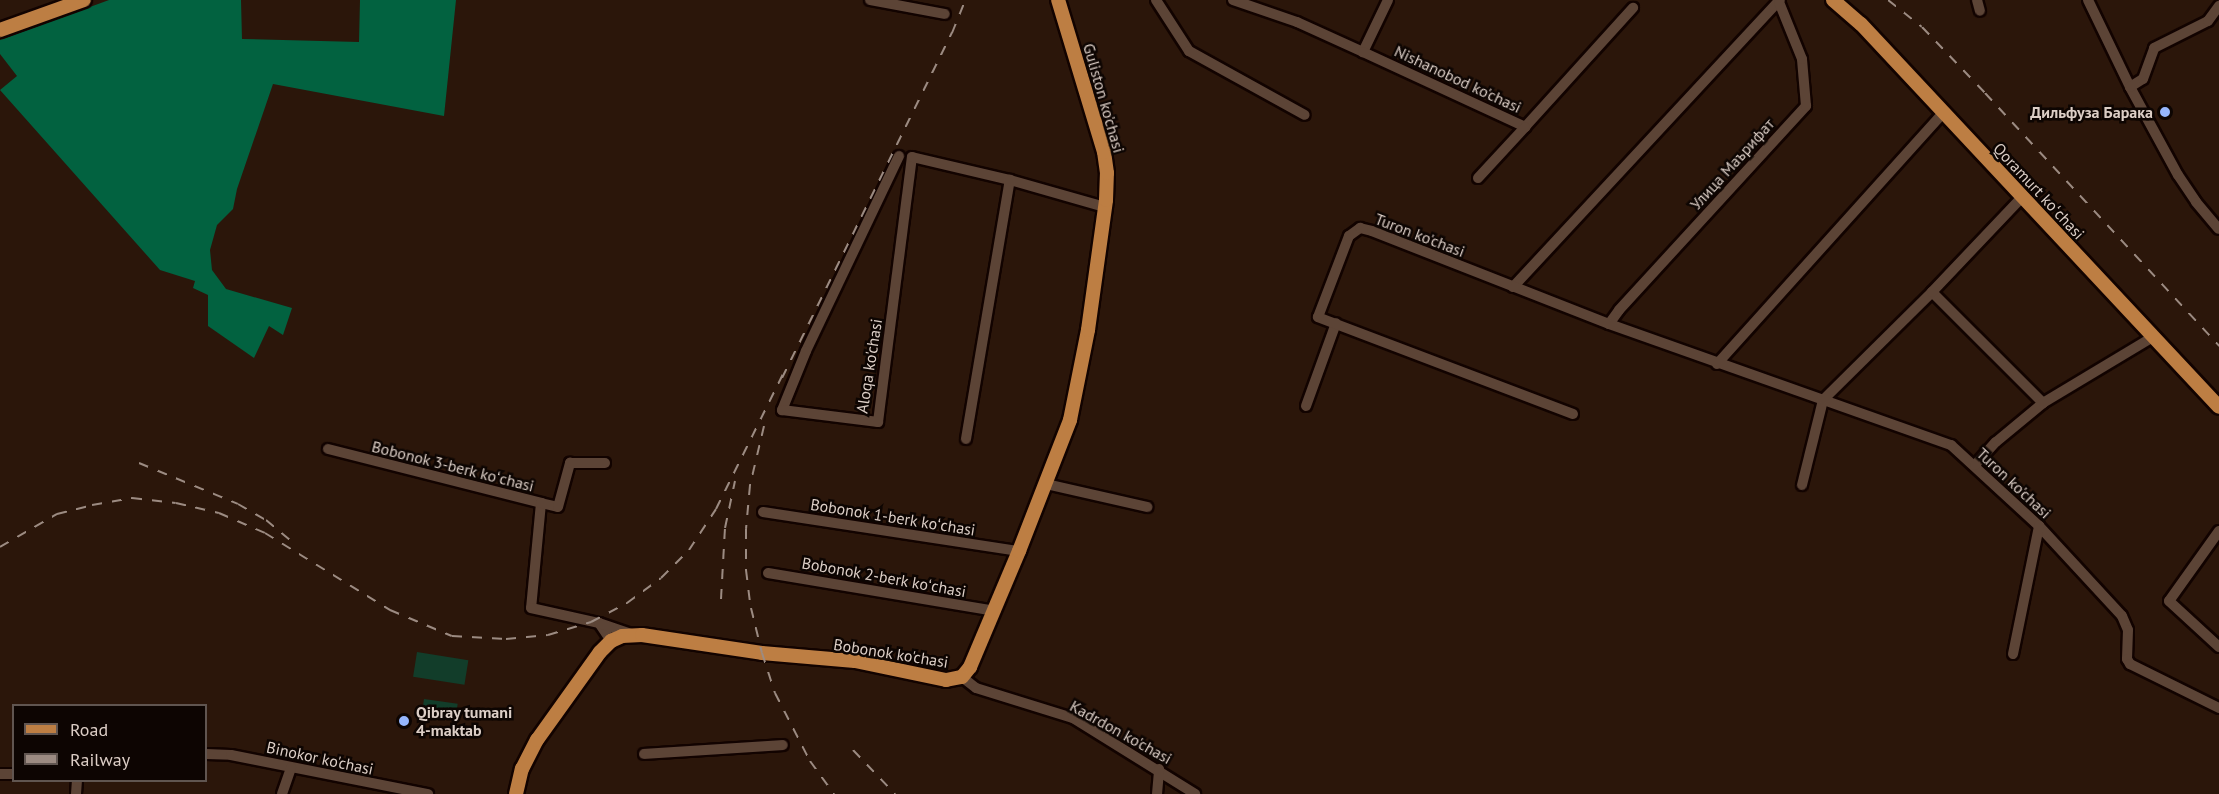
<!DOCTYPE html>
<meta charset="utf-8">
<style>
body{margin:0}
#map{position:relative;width:2219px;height:794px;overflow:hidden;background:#2b160a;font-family:"PT Sans",sans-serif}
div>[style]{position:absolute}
.green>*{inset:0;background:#123d2a;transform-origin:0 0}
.forest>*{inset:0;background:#026240}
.roads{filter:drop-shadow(2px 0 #120300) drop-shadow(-2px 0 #120300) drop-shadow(0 2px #120300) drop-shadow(0 -2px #120300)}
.minor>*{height:10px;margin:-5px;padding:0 5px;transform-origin:5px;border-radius:5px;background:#5c4436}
.major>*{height:14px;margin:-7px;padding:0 7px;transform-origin:7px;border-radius:7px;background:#bd7e43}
.rail>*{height:2px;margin-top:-1px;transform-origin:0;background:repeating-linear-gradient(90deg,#9c8b82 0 10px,transparent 0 20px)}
.dots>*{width:16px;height:16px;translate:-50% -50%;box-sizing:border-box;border:3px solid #0d0502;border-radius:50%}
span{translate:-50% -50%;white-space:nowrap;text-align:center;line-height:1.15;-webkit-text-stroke:5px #0d0502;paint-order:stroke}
.street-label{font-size:16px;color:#dccec6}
.poi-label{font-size:16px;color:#dccec6;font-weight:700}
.right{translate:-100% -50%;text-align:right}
.left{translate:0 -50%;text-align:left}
.legend{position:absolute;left:12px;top:704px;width:195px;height:78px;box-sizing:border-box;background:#0d0502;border:2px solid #605550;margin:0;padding:8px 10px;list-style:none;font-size:18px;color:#dccec6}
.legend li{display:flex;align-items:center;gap:12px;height:30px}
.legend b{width:30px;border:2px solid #605550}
</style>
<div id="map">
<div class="green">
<i style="left:417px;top:652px;width:52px;height:25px;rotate:9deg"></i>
<i style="left:424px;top:699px;width:34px;height:17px;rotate:8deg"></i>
</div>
<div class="forest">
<i style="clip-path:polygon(109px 0,241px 0,242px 39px,359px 42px,360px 0,456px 0,444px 116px,273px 84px,237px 189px,233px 209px,217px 225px,210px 250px,212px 270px,226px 289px,292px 308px,283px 335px,269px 326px,254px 358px,208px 326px,208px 295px,193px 288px,195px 281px,160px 270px,0 90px,17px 76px,0 54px,0 40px)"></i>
</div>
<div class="roads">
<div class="minor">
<i style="left:870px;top:0;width:76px;rotate:10.6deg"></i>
<i style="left:1156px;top:0;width:61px;rotate:57.1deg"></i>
<i style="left:1189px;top:51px;width:132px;rotate:28.9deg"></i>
<i style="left:1233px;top:0;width:68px;rotate:19deg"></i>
<i style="left:1297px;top:22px;width:72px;rotate:24.4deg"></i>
<i style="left:1388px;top:0;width:58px;rotate:115.7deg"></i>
<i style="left:1363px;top:52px;width:179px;rotate:24.8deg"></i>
<i style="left:1525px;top:127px;width:161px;rotate:-47.8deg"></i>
<i style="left:1977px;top:0;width:11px;rotate:75deg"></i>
<i style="left:2088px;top:0;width:97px;rotate:64.2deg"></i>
<i style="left:2130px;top:87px;width:100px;rotate:61.4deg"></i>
<i style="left:2178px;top:175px;width:32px;rotate:56deg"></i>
<i style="left:2196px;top:202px;width:35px;rotate:50deg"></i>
<i style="left:2130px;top:87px;width:15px;rotate:-32deg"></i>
<i style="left:2143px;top:79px;width:33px;rotate:-70deg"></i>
<i style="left:2154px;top:48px;width:60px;rotate:-26.6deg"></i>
<i style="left:2208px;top:21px;width:19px;rotate:-54deg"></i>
<i style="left:899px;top:156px;width:216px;rotate:115.5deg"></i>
<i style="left:806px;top:351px;width:64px;rotate:112.1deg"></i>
<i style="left:782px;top:410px;width:97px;rotate:7.1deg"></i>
<i style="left:878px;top:422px;width:267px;rotate:-82.7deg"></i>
<i style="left:912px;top:157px;width:101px;rotate:13.2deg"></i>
<i style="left:1010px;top:180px;width:99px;rotate:15.9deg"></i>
<i style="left:1478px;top:178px;width:69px;rotate:-47.3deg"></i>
<i style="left:1513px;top:287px;width:392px;rotate:-47.1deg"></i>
<i style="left:1932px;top:292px;width:157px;rotate:45deg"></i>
<i style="left:1609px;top:324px;width:17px;rotate:-54deg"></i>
<i style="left:1619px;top:310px;width:277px;rotate:-47.5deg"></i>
<i style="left:1806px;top:106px;width:47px;rotate:-94.9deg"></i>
<i style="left:1802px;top:59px;width:61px;rotate:-112deg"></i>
<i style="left:1717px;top:364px;width:339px;rotate:-48deg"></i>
<i style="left:1306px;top:406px;width:88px;rotate:-70.1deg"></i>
<i style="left:1573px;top:414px;width:273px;rotate:-159.2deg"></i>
<i style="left:1318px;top:317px;width:87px;rotate:-69.1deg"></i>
<i style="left:1349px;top:236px;width:14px;rotate:-36deg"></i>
<i style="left:1360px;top:228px;width:12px;rotate:14deg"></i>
<i style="left:1372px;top:231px;width:255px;rotate:21.4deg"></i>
<i style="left:1609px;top:324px;width:363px;rotate:19.5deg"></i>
<i style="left:1951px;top:445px;width:120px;rotate:42.6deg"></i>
<i style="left:2039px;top:526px;width:122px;rotate:47.3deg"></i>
<i style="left:2122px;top:616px;width:15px;rotate:67deg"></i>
<i style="left:2128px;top:630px;width:29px;rotate:92deg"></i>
<i style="left:2127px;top:659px;width:6px;rotate:59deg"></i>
<i style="left:2130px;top:664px;width:99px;rotate:26.3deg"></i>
<i style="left:966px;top:439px;width:263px;rotate:-80.4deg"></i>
<i style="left:328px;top:449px;width:220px;rotate:14.2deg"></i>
<i style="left:541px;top:503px;width:105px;rotate:95.4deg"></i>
<i style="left:531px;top:608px;width:70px;rotate:12.4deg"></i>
<i style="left:599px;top:623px;width:22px;rotate:56deg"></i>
<i style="left:1975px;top:465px;width:31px;rotate:-48deg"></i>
<i style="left:1996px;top:442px;width:61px;rotate:-39.7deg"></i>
<i style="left:2043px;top:403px;width:128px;rotate:-31deg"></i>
<i style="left:1046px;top:484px;width:104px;rotate:12.8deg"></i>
<i style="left:1802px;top:485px;width:88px;rotate:-76.1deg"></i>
<i style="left:1823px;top:400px;width:153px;rotate:-44.7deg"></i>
<i style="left:1932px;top:292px;width:131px;rotate:-46.5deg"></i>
<i style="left:541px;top:503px;width:17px;rotate:13deg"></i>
<i style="left:558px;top:507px;width:46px;rotate:-74.7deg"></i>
<i style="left:570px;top:463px;width:35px"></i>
<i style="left:763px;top:512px;width:259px;rotate:8.7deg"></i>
<i style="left:2219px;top:531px;width:86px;rotate:125.5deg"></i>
<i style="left:2169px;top:601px;width:68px;rotate:42.6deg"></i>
<i style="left:768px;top:573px;width:229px;rotate:9.5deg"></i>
<i style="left:599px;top:623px;width:34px;rotate:19deg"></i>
<i style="left:2013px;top:654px;width:131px;rotate:-78.5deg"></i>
<i style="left:962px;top:677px;width:18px;rotate:38deg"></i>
<i style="left:976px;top:688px;width:102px;rotate:17.2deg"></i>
<i style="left:1073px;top:718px;width:144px;rotate:31.9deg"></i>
<i style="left:206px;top:754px;width:25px;rotate:2deg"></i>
<i style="left:231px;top:755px;width:201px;rotate:11.2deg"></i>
<i style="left:644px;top:754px;width:139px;rotate:-3.7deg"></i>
<i style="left:0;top:774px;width:14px"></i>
<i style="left:76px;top:794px;width:14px;rotate:-86deg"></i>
<i style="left:282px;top:794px;width:28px;rotate:-71deg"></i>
<i style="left:1157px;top:794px;width:25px;rotate:-85deg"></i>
</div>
<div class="major">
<i style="left:1833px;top:0;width:37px;rotate:41deg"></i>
<i style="left:1861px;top:24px;width:524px;rotate:46.93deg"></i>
<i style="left:0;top:30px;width:89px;rotate:-19.7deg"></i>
<i style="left:516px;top:794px;width:26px;rotate:-77deg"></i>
<i style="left:522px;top:769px;width:33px;rotate:-63deg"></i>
<i style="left:537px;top:740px;width:108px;rotate:-54.4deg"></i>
<i style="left:600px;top:652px;width:16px;rotate:-45deg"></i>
<i style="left:611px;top:641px;width:12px;rotate:-24deg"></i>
<i style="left:622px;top:636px;width:20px;rotate:-3deg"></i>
<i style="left:642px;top:635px;width:121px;rotate:8.5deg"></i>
<i style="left:762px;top:653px;width:93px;rotate:4.9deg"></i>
<i style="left:855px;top:661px;width:93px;rotate:11.8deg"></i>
<i style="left:946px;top:680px;width:16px;rotate:-11deg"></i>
<i style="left:962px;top:677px;width:13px;rotate:-51deg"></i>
<i style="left:970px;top:667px;width:126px;rotate:-67.1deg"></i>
<i style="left:1019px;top:551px;width:141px;rotate:-68.7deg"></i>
<i style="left:1070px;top:420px;width:92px;rotate:-78.7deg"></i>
<i style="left:1088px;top:330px;width:131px;rotate:-82.1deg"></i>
<i style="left:1106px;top:200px;width:27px;rotate:-88deg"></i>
<i style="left:1107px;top:173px;width:21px;rotate:-98deg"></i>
<i style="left:1104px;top:152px;width:159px;rotate:-106.8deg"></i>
</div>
</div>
<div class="rail">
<i style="left:1888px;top:0;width:43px;rotate:38.5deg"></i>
<i style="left:1922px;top:27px;width:91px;rotate:46.3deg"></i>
<i style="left:1985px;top:93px;width:345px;rotate:47.2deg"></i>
<i style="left:782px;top:378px;width:385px;rotate:-63.8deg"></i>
<i style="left:952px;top:33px;width:35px;rotate:-68deg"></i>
<i style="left:764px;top:426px;width:61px;rotate:103.3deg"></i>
<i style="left:750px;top:485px;width:44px;rotate:95.2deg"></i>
<i style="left:746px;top:529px;width:41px;rotate:90deg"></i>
<i style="left:746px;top:570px;width:38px;rotate:83deg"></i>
<i style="left:751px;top:608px;width:46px;rotate:76.3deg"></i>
<i style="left:762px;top:653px;width:42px;rotate:72deg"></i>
<i style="left:775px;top:693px;width:76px;rotate:62.8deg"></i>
<i style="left:810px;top:761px;width:41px;rotate:54deg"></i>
<i style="left:139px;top:463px;width:107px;rotate:22.5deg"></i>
<i style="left:238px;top:504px;width:32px;rotate:30deg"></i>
<i style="left:266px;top:520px;width:39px;rotate:40deg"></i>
<i style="left:0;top:547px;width:66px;rotate:-30.1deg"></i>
<i style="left:57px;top:514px;width:36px;rotate:-14deg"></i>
<i style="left:92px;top:505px;width:41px;rotate:-9.9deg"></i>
<i style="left:132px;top:498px;width:44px;rotate:6.5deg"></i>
<i style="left:176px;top:503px;width:44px;rotate:13.1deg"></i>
<i style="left:219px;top:513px;width:50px;rotate:23.5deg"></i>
<i style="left:265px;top:533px;width:147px;rotate:31.6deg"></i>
<i style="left:390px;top:610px;width:67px;rotate:22.8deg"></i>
<i style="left:452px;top:636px;width:54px;rotate:3.2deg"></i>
<i style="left:506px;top:639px;width:42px;rotate:-5.4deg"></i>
<i style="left:548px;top:635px;width:45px;rotate:-16.8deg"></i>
<i style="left:591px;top:622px;width:41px;rotate:-27.8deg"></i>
<i style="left:627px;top:603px;width:42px;rotate:-36.3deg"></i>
<i style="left:661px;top:578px;width:40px;rotate:-45deg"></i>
<i style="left:689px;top:550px;width:49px;rotate:-56.6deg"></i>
<i style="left:716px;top:509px;width:153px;rotate:-63.6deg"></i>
<i style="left:721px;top:599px;width:71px;rotate:-86.8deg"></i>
<i style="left:725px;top:528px;width:48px;rotate:-78deg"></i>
<i style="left:853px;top:750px;width:61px;rotate:46.3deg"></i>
</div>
<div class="dots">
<i style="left:2165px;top:112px;background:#96b6fd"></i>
<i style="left:404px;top:721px;background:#96b6fd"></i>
</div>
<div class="street-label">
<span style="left:1458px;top:79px;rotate:25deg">Nishanobod ko'chasi</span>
<span style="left:1104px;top:98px;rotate:74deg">Guliston ko'chasi</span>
<span style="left:1732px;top:164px;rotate:-48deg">Улица Маърифат</span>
<span style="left:2039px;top:191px;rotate:47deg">Qoramurt koʻchasi</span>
<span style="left:1420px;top:235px;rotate:21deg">Turon ko'chasi</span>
<span style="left:869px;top:366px;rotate:-81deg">Aloqa ko'chasi</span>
<span style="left:453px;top:466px;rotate:14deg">Bobonok 3-berk koʻchasi</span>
<span style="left:2014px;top:483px;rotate:43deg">Turon ko'chasi</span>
<span style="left:893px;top:517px;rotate:9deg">Bobonok 1-berk koʻchasi</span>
<span style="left:884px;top:577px;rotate:10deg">Bobonok 2-berk koʻchasi</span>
<span style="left:891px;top:653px;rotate:9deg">Bobonok ko'chasi</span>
<span style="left:1121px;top:732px;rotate:29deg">Kadrdon ko'chasi</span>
<span style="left:320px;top:758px;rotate:12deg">Binokor ko'chasi</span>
</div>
<div class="poi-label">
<span class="right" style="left:2153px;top:112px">Дильфуза Барака</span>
<span class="left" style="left:416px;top:721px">Qibray tumani<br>4-maktab</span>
</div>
<ul class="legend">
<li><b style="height:8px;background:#bd7e43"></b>Road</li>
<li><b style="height:8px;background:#9c8b82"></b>Railway</li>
</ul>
</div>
